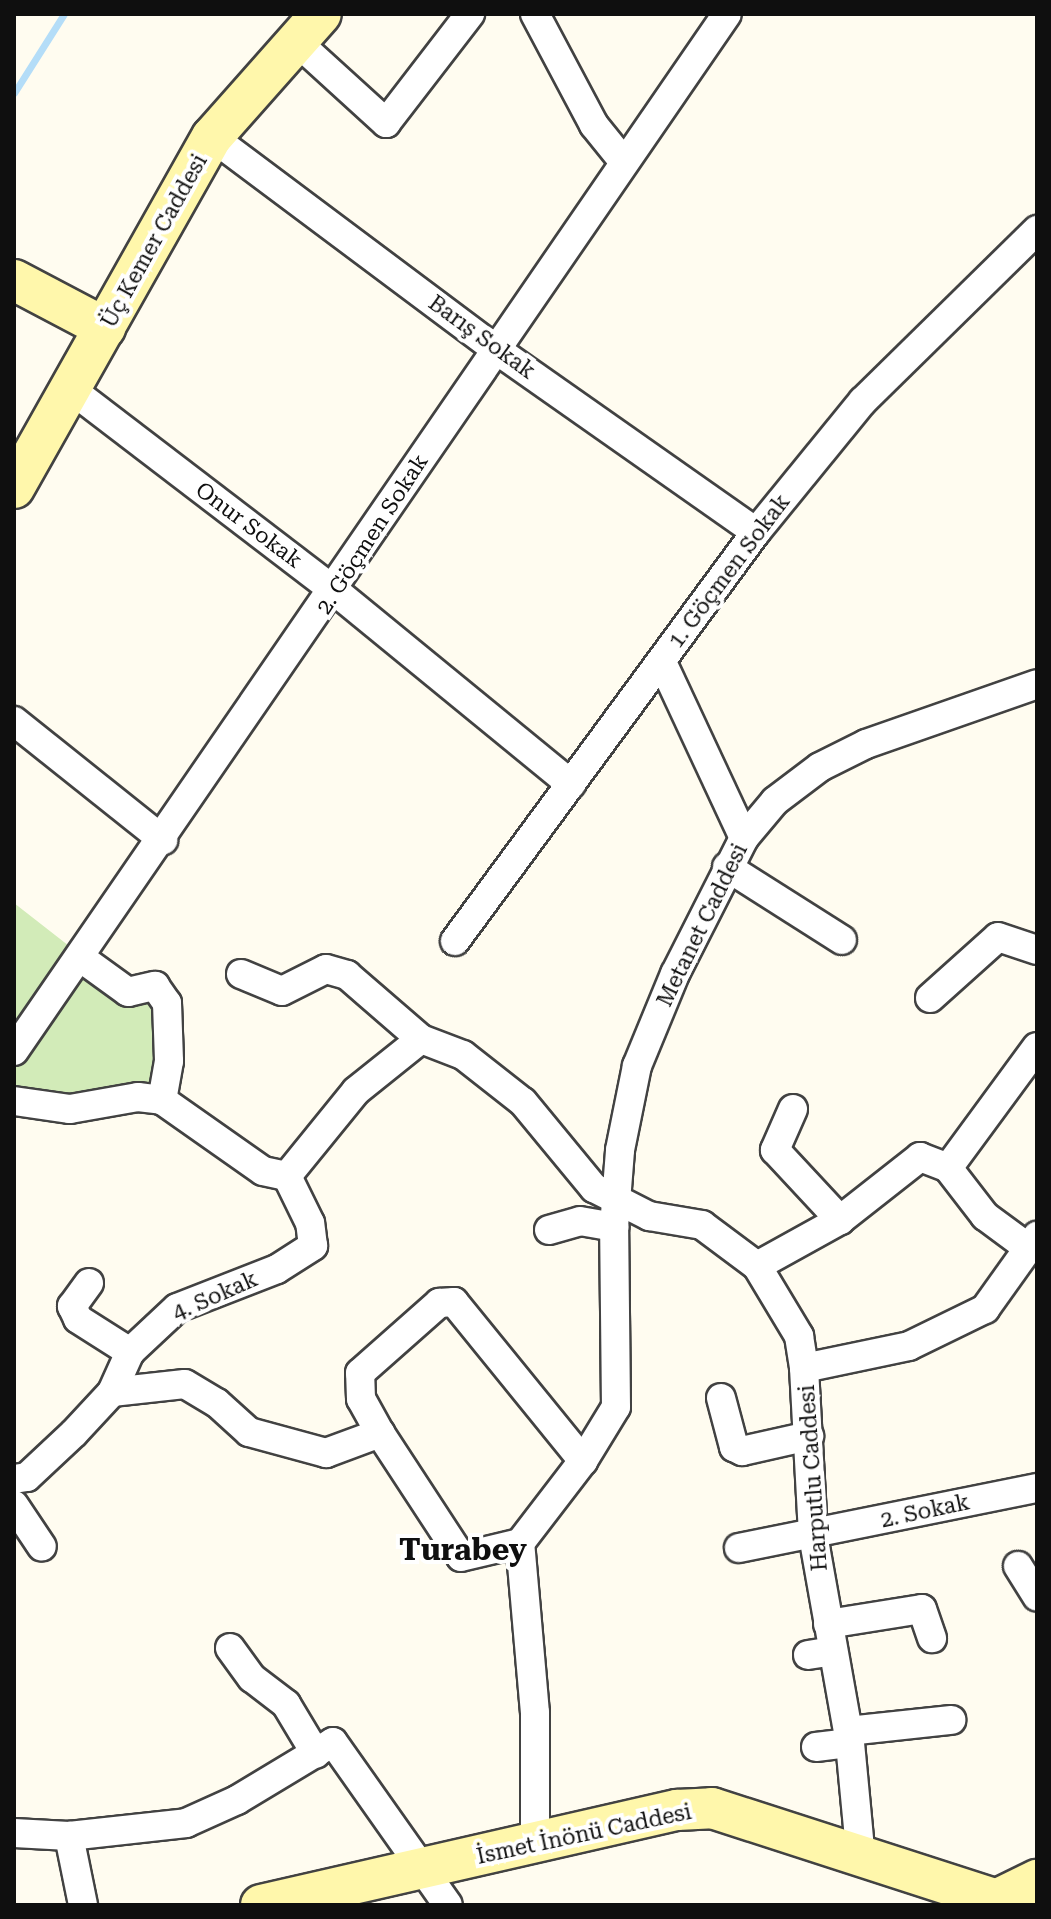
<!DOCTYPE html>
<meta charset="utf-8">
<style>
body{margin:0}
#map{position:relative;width:1051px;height:1919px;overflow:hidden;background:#fffcf0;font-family:"Roboto Serif",serif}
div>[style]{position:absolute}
.green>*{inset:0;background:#d2ebb8}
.stream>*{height:7px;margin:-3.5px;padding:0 3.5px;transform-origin:3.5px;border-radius:3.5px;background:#b4ddf8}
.roads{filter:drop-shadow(2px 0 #424242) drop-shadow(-2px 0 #424242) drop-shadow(0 2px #424242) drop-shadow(0 -2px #424242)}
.street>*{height:28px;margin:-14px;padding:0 14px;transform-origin:14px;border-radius:14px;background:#fff}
.secondary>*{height:40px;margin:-20px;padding:0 20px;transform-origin:20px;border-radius:20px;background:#fff7ab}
span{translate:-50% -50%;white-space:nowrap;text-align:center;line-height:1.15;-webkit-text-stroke:8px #fff;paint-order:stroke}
.street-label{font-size:22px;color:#0f0f0f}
.district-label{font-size:30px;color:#0f0f0f;font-weight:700}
.frame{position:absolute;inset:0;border:16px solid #0f0f0f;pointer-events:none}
</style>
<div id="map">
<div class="green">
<i style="clip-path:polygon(14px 903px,128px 992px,155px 986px,162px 1100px,14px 1101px)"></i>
</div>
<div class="stream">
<i style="left:14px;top:93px;width:93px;rotate:-57.7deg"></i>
</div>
<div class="roads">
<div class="street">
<i style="left:535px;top:14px;width:126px;rotate:62deg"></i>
<i style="left:594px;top:125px;width:46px;rotate:51.1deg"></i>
<i style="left:296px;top:41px;width:122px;rotate:42.3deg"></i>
<i style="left:386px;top:123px;width:138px;rotate:-52.4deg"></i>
<i style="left:212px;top:137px;width:352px;rotate:36.8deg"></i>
<i style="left:494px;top:348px;width:320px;rotate:35.1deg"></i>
<i style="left:73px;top:391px;width:330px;rotate:37.4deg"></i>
<i style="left:335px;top:591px;width:305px;rotate:39.3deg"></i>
<i style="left:662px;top:662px;width:194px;rotate:65deg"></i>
<i style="left:14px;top:721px;width:191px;rotate:38.6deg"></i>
<i style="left:727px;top:867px;width:136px;rotate:32.4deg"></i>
<i style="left:455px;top:941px;width:508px;rotate:-53.65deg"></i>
<i style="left:756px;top:532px;width:169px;rotate:-50.8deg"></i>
<i style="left:863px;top:401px;width:244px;rotate:-44.5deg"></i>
<i style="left:81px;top:958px;width:58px;rotate:35.9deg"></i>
<i style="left:128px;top:992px;width:28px;rotate:-13deg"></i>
<i style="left:155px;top:986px;width:21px;rotate:55deg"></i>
<i style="left:167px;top:1003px;width:58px;rotate:88deg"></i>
<i style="left:169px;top:1061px;width:40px;rotate:100deg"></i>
<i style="left:241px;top:974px;width:44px;rotate:22.5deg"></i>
<i style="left:282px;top:991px;width:49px;rotate:-26.6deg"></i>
<i style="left:326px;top:969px;width:22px;rotate:16deg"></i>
<i style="left:347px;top:975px;width:98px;rotate:40.9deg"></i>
<i style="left:930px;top:998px;width:91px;rotate:-41.9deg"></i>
<i style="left:998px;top:937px;width:41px;rotate:18.4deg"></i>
<i style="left:14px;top:1051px;width:1258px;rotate:-55.49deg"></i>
<i style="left:14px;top:1101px;width:57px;rotate:8.1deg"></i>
<i style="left:70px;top:1109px;width:69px;rotate:-10deg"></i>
<i style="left:138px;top:1097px;width:24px;rotate:7deg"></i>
<i style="left:162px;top:1100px;width:123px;rotate:35.1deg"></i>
<i style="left:263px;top:1171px;width:25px;rotate:12deg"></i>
<i style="left:793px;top:1109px;width:45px;rotate:113.7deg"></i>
<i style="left:775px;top:1150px;width:96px;rotate:47.1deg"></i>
<i style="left:948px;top:1168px;width:150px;rotate:-53.7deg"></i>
<i style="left:287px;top:1176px;width:109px;rotate:-50.9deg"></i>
<i style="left:356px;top:1091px;width:83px;rotate:-38.7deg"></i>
<i style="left:421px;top:1039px;width:45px;rotate:20.9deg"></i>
<i style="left:463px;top:1055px;width:76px;rotate:38.1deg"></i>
<i style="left:523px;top:1102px;width:112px;rotate:50.5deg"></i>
<i style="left:594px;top:1188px;width:62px;rotate:27deg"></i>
<i style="left:649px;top:1216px;width:54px;rotate:9.6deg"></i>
<i style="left:702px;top:1225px;width:69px;rotate:36.7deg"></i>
<i style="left:757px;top:1266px;width:82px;rotate:59deg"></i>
<i style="left:799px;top:1336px;width:32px;rotate:81deg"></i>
<i style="left:804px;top:1368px;width:167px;rotate:86.9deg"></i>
<i style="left:813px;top:1535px;width:211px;rotate:79.9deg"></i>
<i style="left:850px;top:1743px;width:117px;rotate:84.6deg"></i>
<i style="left:549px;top:1230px;width:32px;rotate:-16deg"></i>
<i style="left:580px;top:1221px;width:35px;rotate:10deg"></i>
<i style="left:757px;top:1266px;width:95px;rotate:-29deg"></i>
<i style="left:840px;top:1220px;width:102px;rotate:-38.2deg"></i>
<i style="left:920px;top:1157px;width:30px;rotate:21deg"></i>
<i style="left:948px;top:1168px;width:61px;rotate:52.4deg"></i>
<i style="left:985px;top:1216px;width:52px;rotate:36.4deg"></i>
<i style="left:89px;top:1283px;width:29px;rotate:126deg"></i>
<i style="left:72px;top:1306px;width:14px;rotate:65deg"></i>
<i style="left:78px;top:1319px;width:62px;rotate:32.4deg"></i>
<i style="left:804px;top:1368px;width:107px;rotate:-11.8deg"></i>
<i style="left:909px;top:1346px;width:85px;rotate:-26deg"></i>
<i style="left:985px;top:1309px;width:90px;rotate:-54.5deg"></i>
<i style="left:112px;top:1392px;width:73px;rotate:-6.3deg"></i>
<i style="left:185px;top:1384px;width:37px;rotate:31deg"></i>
<i style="left:217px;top:1403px;width:43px;rotate:42.2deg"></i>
<i style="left:249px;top:1432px;width:80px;rotate:15.3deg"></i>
<i style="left:326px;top:1453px;width:58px;rotate:-20.3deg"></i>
<i style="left:380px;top:1433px;width:148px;rotate:56.8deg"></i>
<i style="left:461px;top:1557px;width:61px;rotate:-13.3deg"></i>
<i style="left:721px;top:1398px;width:51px;rotate:75.1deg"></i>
<i style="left:734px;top:1447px;width:9px;rotate:27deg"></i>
<i style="left:742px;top:1451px;width:69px;rotate:-12.6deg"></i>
<i style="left:380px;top:1433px;width:39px;rotate:-119deg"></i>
<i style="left:361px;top:1399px;width:26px;rotate:-92deg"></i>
<i style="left:360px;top:1373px;width:106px;rotate:-41.5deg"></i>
<i style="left:439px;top:1303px;width:15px;rotate:-4deg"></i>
<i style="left:454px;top:1302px;width:205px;rotate:50.9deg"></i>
<i style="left:14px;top:1479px;width:13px;rotate:-9deg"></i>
<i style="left:27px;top:1477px;width:64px;rotate:-43.1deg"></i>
<i style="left:74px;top:1433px;width:56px;rotate:-47.2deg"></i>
<i style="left:112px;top:1392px;width:44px;rotate:-65.8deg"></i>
<i style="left:130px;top:1352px;width:64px;rotate:-43.1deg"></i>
<i style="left:177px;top:1308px;width:107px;rotate:-21.3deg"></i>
<i style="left:277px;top:1269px;width:43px;rotate:-32.6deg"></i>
<i style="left:313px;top:1246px;width:23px;rotate:-97deg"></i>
<i style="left:310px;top:1223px;width:52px;rotate:-116.1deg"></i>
<i style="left:14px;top:1505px;width:50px;rotate:56.3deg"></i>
<i style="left:739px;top:1548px;width:304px;rotate:-11.4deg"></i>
<i style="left:1018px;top:1566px;width:36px;rotate:58deg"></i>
<i style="left:828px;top:1624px;width:95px;rotate:-9.1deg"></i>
<i style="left:922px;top:1609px;width:31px;rotate:71deg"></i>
<i style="left:230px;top:1648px;width:37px;rotate:54deg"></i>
<i style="left:252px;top:1678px;width:43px;rotate:37.4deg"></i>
<i style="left:286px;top:1704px;width:58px;rotate:59deg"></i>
<i style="left:808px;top:1655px;width:25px;rotate:-9deg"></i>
<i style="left:848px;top:1731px;width:104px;rotate:-6.1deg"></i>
<i style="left:816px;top:1747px;width:34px;rotate:-7deg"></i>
<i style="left:14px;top:1833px;width:55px;rotate:3.1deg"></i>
<i style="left:69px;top:1836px;width:118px;rotate:-6.3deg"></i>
<i style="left:186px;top:1823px;width:56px;rotate:-24.3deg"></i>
<i style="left:237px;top:1800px;width:112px;rotate:-31.1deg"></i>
<i style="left:333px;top:1742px;width:199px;rotate:54.8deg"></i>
<i style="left:69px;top:1836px;width:70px;rotate:78.5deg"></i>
<i style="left:535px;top:1841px;width:128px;rotate:-90deg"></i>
<i style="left:535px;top:1713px;width:171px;rotate:-95deg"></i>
<i style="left:520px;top:1543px;width:103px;rotate:-52.5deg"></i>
<i style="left:583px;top:1461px;width:63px;rotate:-58.6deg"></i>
<i style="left:616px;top:1407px;width:180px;rotate:-90.6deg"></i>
<i style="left:614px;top:1227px;width:77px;rotate:-85.5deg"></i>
<i style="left:620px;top:1150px;width:86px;rotate:-78.6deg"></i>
<i style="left:637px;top:1066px;width:100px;rotate:-67.6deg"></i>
<i style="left:675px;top:974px;width:153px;rotate:-63.1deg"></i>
<i style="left:744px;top:838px;width:48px;rotate:-50deg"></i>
<i style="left:775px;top:801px;width:56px;rotate:-37.1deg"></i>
<i style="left:820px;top:767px;width:51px;rotate:-26.6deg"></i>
<i style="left:866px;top:744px;width:181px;rotate:-19.3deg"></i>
</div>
<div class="secondary">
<i style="left:14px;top:280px;width:103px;rotate:27.8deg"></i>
<i style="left:14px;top:488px;width:403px;rotate:-60.6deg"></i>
<i style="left:212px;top:137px;width:164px;rotate:-48.5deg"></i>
<i style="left:261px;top:1905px;width:427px;rotate:-12.9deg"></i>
<i style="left:677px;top:1810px;width:35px;rotate:-3deg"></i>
<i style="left:712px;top:1808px;width:299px;rotate:17.9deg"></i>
<i style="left:996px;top:1900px;width:46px;rotate:-26deg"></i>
</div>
</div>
<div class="street-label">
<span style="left:154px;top:241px;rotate:-61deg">Üç Kemer Caddesi</span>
<span style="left:482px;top:337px;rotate:36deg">Barış Sokak</span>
<span style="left:249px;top:525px;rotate:37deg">Onur Sokak</span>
<span style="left:372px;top:534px;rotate:-57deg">2. Göçmen Sokak</span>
<span style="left:729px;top:571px;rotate:-53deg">1. Göçmen Sokak</span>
<span style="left:702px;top:925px;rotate:-64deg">Metanet Caddesi</span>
<span style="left:215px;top:1296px;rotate:-24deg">4. Sokak</span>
<span style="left:813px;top:1478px;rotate:-94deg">Harputlu Caddesi</span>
<span style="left:925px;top:1511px;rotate:-12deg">2. Sokak</span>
<span style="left:584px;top:1834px;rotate:-12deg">İsmet İnönü Caddesi</span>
</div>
<div class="district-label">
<span style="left:463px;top:1550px">Turabey</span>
</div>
<div class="frame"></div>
</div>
